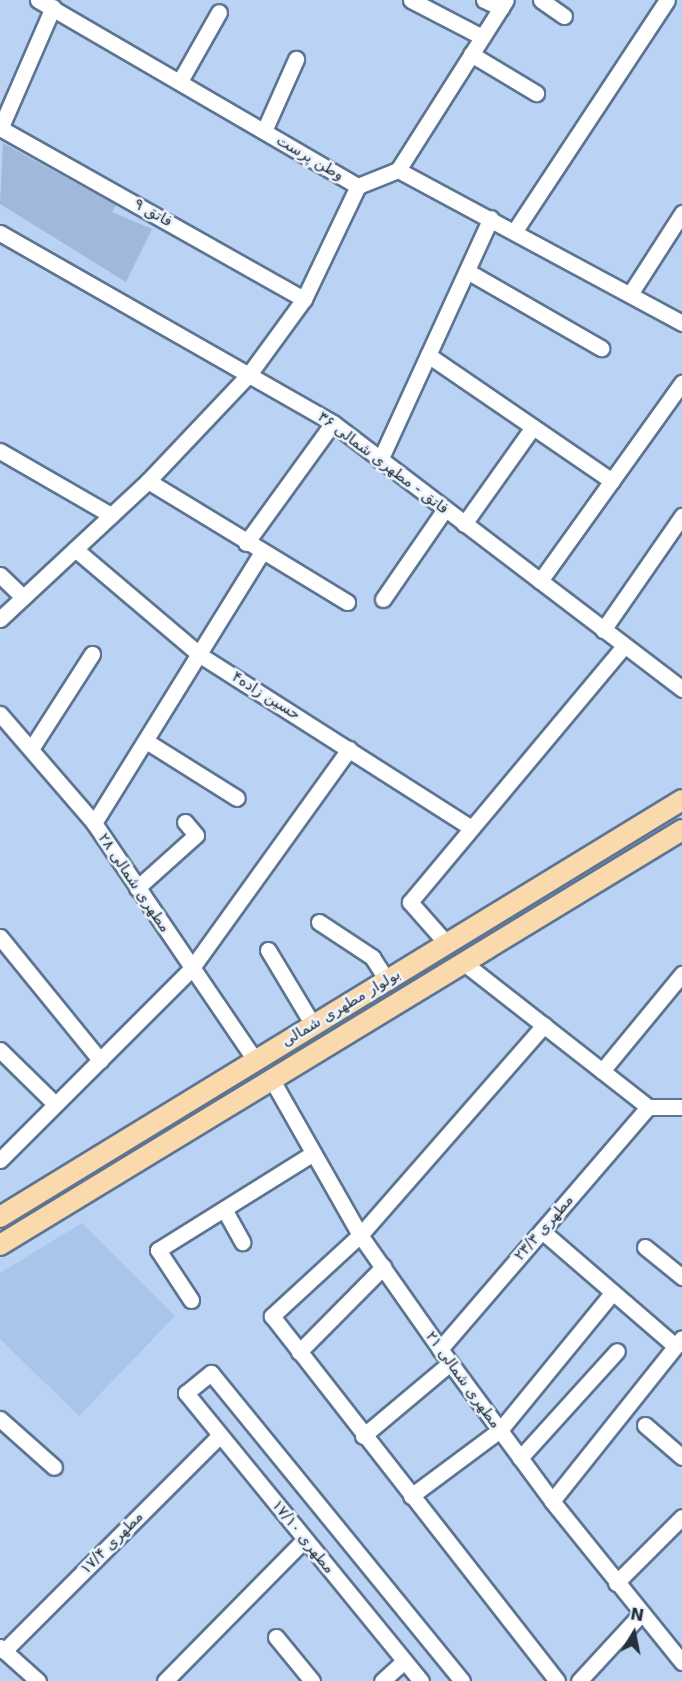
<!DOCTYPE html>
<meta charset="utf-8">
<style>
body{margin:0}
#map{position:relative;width:682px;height:1681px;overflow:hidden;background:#bad3f5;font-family:"DejaVu Sans",Vazirmatn,sans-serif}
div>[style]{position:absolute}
.built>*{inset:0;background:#a8c6ec}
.building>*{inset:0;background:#a0b9da}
.roads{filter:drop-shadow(2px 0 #5d7492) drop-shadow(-2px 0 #5d7492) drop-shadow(0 2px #5d7492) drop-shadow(0 -2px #5d7492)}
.minor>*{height:15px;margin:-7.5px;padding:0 7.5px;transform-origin:7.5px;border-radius:7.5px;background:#fff}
.major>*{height:20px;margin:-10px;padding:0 10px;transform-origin:10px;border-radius:10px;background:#fadaad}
span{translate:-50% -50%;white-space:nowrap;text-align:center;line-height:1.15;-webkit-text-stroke:5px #ebf3fd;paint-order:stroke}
.street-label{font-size:15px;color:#26303d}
.north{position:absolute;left:604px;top:1603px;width:60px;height:60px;-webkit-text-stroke:4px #ebf3fd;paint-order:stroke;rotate:10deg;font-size:16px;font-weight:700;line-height:24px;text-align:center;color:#26303d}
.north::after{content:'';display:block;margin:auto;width:21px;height:27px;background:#26303d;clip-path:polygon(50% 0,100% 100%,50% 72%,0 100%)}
</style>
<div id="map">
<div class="built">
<i style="clip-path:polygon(82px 1223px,175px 1316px,79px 1416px,0 1339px,0 1273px)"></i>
</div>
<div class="building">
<i style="clip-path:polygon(3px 143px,116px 205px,112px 212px,152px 229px,126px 282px,0 204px)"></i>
</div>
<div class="roads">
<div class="minor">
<i style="left:38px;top:0;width:370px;rotate:30.2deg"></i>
<i style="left:411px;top:0;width:80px;rotate:27.5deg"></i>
<i style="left:484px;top:0;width:19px;rotate:25deg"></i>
<i style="left:541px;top:0;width:28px;rotate:35deg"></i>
<i style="left:471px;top:54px;width:76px;rotate:31deg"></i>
<i style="left:180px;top:81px;width:79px;rotate:-60.5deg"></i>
<i style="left:0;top:128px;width:349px;rotate:29.4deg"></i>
<i style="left:0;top:129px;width:133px;rotate:-66.5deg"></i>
<i style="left:264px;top:131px;width:79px;rotate:-66deg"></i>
<i style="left:398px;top:170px;width:201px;rotate:-57.6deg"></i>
<i style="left:358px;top:186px;width:43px;rotate:-21.8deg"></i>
<i style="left:398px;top:170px;width:323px;rotate:28.3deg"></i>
<i style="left:516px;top:229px;width:274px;rotate:-56.6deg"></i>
<i style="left:0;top:233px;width:383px;rotate:29.7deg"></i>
<i style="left:333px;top:423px;width:439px;rotate:37.3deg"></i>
<i style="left:467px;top:271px;width:155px;rotate:29.9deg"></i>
<i style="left:632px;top:291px;width:93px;rotate:-57.3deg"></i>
<i style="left:428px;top:355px;width:223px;rotate:34.4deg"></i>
<i style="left:0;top:451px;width:128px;rotate:30deg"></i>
<i style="left:380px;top:460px;width:266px;rotate:-65.4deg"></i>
<i style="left:148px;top:481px;width:233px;rotate:31.3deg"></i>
<i style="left:464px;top:524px;width:119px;rotate:-54.6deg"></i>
<i style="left:246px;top:543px;width:148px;rotate:-54.1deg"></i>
<i style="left:75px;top:549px;width:164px;rotate:40.3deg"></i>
<i style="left:200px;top:655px;width:320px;rotate:32.5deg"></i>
<i style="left:0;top:575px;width:32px;rotate:44deg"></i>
<i style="left:540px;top:581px;width:244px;rotate:-54.4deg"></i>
<i style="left:383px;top:599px;width:109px;rotate:-55.4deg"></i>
<i style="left:0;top:619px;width:202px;rotate:-43deg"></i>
<i style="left:148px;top:481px;width:149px;rotate:-46.6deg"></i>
<i style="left:250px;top:373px;width:92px;rotate:-53.9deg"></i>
<i style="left:304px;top:299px;width:125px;rotate:-64.5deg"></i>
<i style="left:603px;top:630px;width:139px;rotate:-55.3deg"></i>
<i style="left:0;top:714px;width:144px;rotate:49.2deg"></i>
<i style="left:94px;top:823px;width:288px;rotate:55.8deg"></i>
<i style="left:146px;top:741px;width:107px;rotate:32.1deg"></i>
<i style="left:31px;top:749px;width:113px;rotate:-57.3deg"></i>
<i style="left:94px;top:823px;width:319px;rotate:-58.2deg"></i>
<i style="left:137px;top:888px;width:79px;rotate:-41.9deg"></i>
<i style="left:196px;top:835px;width:17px;rotate:-130deg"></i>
<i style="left:319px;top:922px;width:64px;rotate:33.4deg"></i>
<i style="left:372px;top:957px;width:27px;rotate:57deg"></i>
<i style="left:0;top:937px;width:159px;rotate:50.9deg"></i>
<i style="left:447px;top:944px;width:56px;rotate:-131.4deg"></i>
<i style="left:410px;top:902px;width:334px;rotate:-50.1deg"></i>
<i style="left:268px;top:950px;width:87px;rotate:59deg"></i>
<i style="left:464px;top:963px;width:234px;rotate:38deg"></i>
<i style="left:648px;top:1107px;width:34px"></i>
<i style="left:544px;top:1025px;width:279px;rotate:131.2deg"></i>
<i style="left:360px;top:1235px;width:120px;rotate:137.4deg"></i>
<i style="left:272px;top:1316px;width:463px;rotate:52deg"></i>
<i style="left:0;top:1050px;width:77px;rotate:44.5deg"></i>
<i style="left:602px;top:1071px;width:126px;rotate:-50.5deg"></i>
<i style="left:272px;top:1080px;width:178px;rotate:60.4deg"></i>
<i style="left:360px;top:1235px;width:139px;rotate:54.9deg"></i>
<i style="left:440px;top:1349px;width:189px;rotate:53.6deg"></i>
<i style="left:552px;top:1501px;width:207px;rotate:51.1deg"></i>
<i style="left:0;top:1160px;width:270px;rotate:-45deg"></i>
<i style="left:191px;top:969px;width:271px;rotate:-54.3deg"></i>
<i style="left:224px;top:1209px;width:38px;rotate:61deg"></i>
<i style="left:542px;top:1231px;width:176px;rotate:40.8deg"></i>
<i style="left:645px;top:1247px;width:48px;rotate:39deg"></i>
<i style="left:191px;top:1300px;width:60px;rotate:-123.4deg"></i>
<i style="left:158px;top:1250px;width:183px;rotate:-32deg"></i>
<i style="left:440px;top:1349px;width:319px;rotate:-49.3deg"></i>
<i style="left:299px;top:1352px;width:120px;rotate:-45.3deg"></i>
<i style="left:0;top:1419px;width:72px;rotate:41.6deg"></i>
<i style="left:645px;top:1425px;width:49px;rotate:40.9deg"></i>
<i style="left:363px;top:1436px;width:114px;rotate:-40deg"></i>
<i style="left:520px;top:1458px;width:144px;rotate:-47.8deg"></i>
<i style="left:411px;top:1496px;width:111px;rotate:-36.6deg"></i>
<i style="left:500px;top:1430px;width:178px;rotate:-50.7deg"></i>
<i style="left:552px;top:1501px;width:208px;rotate:-51.4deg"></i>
<i style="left:616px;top:1583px;width:93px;rotate:-45deg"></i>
<i style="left:276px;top:1637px;width:57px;rotate:50.7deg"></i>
<i style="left:0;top:1647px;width:51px;rotate:41.8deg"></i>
<i style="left:4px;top:1651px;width:305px;rotate:-45deg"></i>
<i style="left:165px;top:1681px;width:199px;rotate:-45.4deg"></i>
<i style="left:382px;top:1681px;width:30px;rotate:-42deg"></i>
<i style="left:421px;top:1681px;width:372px;rotate:-129.2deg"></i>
<i style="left:186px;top:1393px;width:32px;rotate:-39deg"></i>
<i style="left:211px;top:1373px;width:397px;rotate:50.8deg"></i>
<i style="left:579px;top:1681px;width:90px;rotate:-47.3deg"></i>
</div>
<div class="major">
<i style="left:0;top:1217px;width:799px;rotate:-31.44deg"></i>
<i style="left:0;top:1245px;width:798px;rotate:-31.32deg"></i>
</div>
</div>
<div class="street-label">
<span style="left:310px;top:158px;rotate:30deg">وطن پرست</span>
<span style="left:153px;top:213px;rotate:29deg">فاتق ۹</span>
<span style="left:383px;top:463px;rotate:37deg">فاتق - مطهری شمالی ۳۶</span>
<span style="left:266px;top:696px;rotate:32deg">حسین زاده۴</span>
<span style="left:134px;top:883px;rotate:56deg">مطهری شمالی ۲۸</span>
<span style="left:341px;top:1008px;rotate:-31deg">بولوار مطهری شمالی</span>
<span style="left:544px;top:1228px;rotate:-49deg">مطهری ۲۳/۳</span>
<span style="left:463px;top:1380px;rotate:54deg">مطهری شمالی ۲۱</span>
<span style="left:303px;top:1537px;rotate:51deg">مطهری ۱۷/۱۰</span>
<span style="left:112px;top:1543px;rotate:-45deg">مطهری ۱۷/۴</span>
</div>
<div class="north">N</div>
</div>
